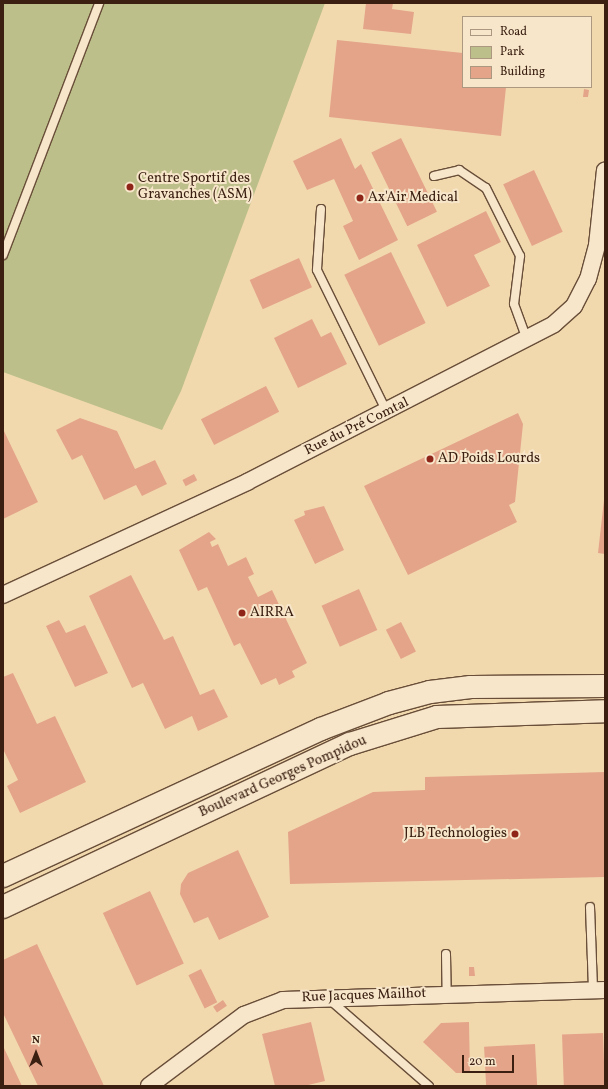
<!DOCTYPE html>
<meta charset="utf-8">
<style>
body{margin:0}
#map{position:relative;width:608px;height:1089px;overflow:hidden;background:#f2d9ad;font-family:Vollkorn,serif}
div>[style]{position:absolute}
.green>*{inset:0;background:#bcbf89}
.building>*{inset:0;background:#e4a48a;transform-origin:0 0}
.roads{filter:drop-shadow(1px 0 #694e39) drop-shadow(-1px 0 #694e39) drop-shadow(0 1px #694e39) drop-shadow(0 -1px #694e39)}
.service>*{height:8px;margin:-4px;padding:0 4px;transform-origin:4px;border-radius:4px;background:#f7e6ca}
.minor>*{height:16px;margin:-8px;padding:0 8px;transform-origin:8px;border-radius:8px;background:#f7e6ca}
.secondary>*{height:22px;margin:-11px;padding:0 11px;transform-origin:11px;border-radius:11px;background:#f7e6ca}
.dots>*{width:11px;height:11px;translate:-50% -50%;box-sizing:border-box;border:2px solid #f7e6ca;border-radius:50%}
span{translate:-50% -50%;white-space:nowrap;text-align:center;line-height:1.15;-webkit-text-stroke:4px #f7e6ca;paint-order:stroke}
.poi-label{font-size:14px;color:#3b2012}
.left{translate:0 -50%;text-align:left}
.right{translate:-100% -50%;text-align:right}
.street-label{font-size:14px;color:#3b2012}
.frame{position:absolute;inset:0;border:4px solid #3b2012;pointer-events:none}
.legend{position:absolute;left:462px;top:16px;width:130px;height:72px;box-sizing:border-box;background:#f7e6ca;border:1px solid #ac9780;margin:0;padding:5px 7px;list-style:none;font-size:12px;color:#3b2012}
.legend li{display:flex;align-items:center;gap:8px;height:20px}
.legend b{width:20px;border:1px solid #ac9780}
.north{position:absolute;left:16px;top:1033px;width:40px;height:40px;-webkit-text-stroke:3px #f7e6ca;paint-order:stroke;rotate:0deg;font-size:11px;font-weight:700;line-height:16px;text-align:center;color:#3b2012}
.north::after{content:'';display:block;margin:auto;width:14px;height:18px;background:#3b2012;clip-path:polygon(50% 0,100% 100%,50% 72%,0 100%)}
.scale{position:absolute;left:462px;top:1055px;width:52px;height:18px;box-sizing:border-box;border:2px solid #3b2012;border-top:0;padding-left:5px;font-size:12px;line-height:14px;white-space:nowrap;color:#3b2012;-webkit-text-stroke:3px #f7e6ca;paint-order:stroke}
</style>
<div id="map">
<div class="green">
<i style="clip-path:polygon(3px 3px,325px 3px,181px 391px,162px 430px,3px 372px)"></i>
</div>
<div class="building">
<i style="clip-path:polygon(366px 3px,393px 3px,392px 9px,414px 12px,411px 34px,363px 29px)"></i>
<i style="clip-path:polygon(337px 40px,463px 53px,463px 87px,506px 87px,501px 136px,329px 117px)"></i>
<i style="clip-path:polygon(584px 89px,589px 90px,588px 97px,583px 97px)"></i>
<i style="clip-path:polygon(341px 138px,355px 169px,361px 164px,398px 240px,359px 260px,343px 226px,353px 221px,334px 179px,307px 190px,293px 161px)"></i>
<i style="left:401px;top:138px;width:82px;height:33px;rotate:64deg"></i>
<i style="left:534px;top:170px;width:68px;height:34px;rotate:65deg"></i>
<i style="clip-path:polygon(486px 211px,501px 242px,474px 255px,490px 286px,447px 307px,417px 245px)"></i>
<i style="left:391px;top:252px;width:79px;height:52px;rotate:64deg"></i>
<i style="left:299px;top:258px;width:32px;height:54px;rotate:66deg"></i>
<i style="clip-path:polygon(312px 319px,321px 337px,331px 332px,347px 364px,298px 388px,274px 338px)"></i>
<i style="left:266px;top:386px;width:29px;height:73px;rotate:63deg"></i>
<i style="clip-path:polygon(518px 413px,523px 424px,515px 502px,509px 505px,517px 522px,408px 575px,364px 486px)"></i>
<i style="clip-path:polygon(80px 418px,117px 431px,135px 469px,155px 460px,167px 484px,142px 496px,136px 485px,104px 500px,82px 455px,72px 460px,56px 430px)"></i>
<i style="clip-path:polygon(3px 429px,38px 502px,3px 519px)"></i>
<i style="left:194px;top:474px;width:7px;height:13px;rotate:63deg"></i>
<i style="clip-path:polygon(604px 500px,605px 500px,605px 554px,598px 553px)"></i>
<i style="clip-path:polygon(324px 506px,344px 550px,315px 564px,294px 520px,305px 515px,304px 511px)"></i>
<i style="clip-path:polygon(209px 532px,216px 539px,210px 542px,212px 547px,218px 544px,228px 566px,246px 557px,254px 574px,248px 577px,258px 597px,272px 590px,307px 663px,292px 671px,295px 677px,279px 685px,276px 678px,261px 685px,240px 643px,234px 646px,207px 587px,198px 591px,179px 550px)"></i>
<i style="clip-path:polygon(131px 575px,164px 640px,173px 636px,200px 695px,214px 689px,228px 717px,198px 731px,192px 716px,165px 729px,143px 683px,132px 688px,89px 596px)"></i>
<i style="left:359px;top:589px;width:45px;height:41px;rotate:66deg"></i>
<i style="clip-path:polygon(59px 620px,66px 633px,85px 625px,108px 673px,75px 687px,46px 626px)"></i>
<i style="left:401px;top:622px;width:33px;height:17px;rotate:63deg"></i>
<i style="clip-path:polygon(13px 673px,37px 724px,55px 716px,86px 782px,20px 813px,7px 786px,18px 780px,3px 749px,3px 677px)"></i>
<i style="clip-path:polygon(605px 772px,605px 877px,290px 884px,288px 832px,373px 792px,425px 790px,425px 777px)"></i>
<i style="clip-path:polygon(238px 850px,269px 917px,219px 940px,208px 917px,194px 923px,180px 894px,181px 884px,188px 873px)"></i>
<i style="left:150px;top:891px;width:80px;height:52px;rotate:65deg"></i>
<i style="clip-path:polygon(37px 944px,100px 1077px,104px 1086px,38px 1086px,3px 1013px,3px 960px)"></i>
<i style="clip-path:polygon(469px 967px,474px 967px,475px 976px,469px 976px)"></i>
<i style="left:201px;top:969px;width:37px;height:14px;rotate:64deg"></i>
<i style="left:223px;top:1000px;width:7px;height:12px;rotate:56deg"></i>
<i style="clip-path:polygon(311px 1022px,325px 1081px,304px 1086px,275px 1086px,262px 1034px)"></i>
<i style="clip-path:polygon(469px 1022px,470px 1073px,456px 1073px,423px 1042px,441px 1023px)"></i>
<i style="left:603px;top:1033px;width:53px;height:41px;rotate:88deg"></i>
<i style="left:535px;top:1044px;width:42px;height:51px;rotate:87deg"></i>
<i style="clip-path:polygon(3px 1046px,22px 1086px,3px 1086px)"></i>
</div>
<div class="roads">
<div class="service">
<i style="left:434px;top:176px;width:26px;rotate:-13deg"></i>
<i style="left:459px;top:170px;width:32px;rotate:34deg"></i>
<i style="left:486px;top:188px;width:76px;rotate:63.4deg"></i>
<i style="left:520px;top:256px;width:48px;rotate:97.1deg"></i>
<i style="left:514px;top:304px;width:38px;rotate:70deg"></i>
<i style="left:321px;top:209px;width:61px;rotate:93.8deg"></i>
<i style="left:317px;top:270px;width:158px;rotate:63.8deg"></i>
<i style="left:3px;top:255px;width:270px;rotate:-69.1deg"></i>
<i style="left:590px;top:907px;width:83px;rotate:87.9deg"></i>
<i style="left:446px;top:954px;width:39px;rotate:89deg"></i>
<i style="left:330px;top:1000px;width:131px;rotate:41deg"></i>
</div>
<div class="minor">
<i style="left:3px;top:595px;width:269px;rotate:-24.8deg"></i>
<i style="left:247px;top:482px;width:345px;rotate:-27.2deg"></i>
<i style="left:554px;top:324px;width:27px;rotate:-42deg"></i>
<i style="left:574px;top:306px;width:30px;rotate:-63deg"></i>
<i style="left:588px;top:279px;width:35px;rotate:-75deg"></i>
<i style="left:597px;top:245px;width:75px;rotate:-83.9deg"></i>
<i style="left:149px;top:1086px;width:119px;rotate:-36.8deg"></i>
<i style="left:244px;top:1015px;width:42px;rotate:-21deg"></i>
<i style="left:283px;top:1000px;width:322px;rotate:-1.8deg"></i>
</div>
<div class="secondary">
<i style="left:3px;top:876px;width:350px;rotate:-24.8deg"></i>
<i style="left:321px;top:729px;width:73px;rotate:-20.9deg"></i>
<i style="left:389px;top:703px;width:42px;rotate:-15deg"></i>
<i style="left:430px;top:692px;width:41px;rotate:-7deg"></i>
<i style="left:471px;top:687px;width:134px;rotate:-0.4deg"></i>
<i style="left:3px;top:907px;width:383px;rotate:-25.2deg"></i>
<i style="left:350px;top:744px;width:91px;rotate:-17.2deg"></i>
<i style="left:437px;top:717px;width:168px;rotate:-2deg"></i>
</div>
</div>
<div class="dots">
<i style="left:130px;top:187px;background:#8f2418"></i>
<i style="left:360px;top:198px;background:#8f2418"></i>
<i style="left:430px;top:459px;background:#8f2418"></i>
<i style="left:242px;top:613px;background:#8f2418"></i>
<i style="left:515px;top:834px;background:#8f2418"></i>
</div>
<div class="poi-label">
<span class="left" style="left:138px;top:187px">Centre Sportif des<br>Gravanches (ASM)</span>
<span class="left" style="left:368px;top:198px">Ax'Air Medical</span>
<span class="left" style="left:438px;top:459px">AD Poids Lourds</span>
<span class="left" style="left:250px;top:613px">AIRRA</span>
<span class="right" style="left:507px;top:834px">JLB Technologies</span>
</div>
<div class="street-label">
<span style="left:357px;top:427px;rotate:-26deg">Rue du Pré Comtal</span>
<span style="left:283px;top:777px;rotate:-24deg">Boulevard Georges Pompidou</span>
<span style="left:364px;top:996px;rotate:-2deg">Rue Jacques Mailhot</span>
</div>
<div class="frame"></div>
<ul class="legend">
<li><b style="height:5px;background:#f7e6ca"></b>Road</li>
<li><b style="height:11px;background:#bcbf89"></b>Park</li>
<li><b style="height:11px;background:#e4a48a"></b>Building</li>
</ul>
<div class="north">N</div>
<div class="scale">20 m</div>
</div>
